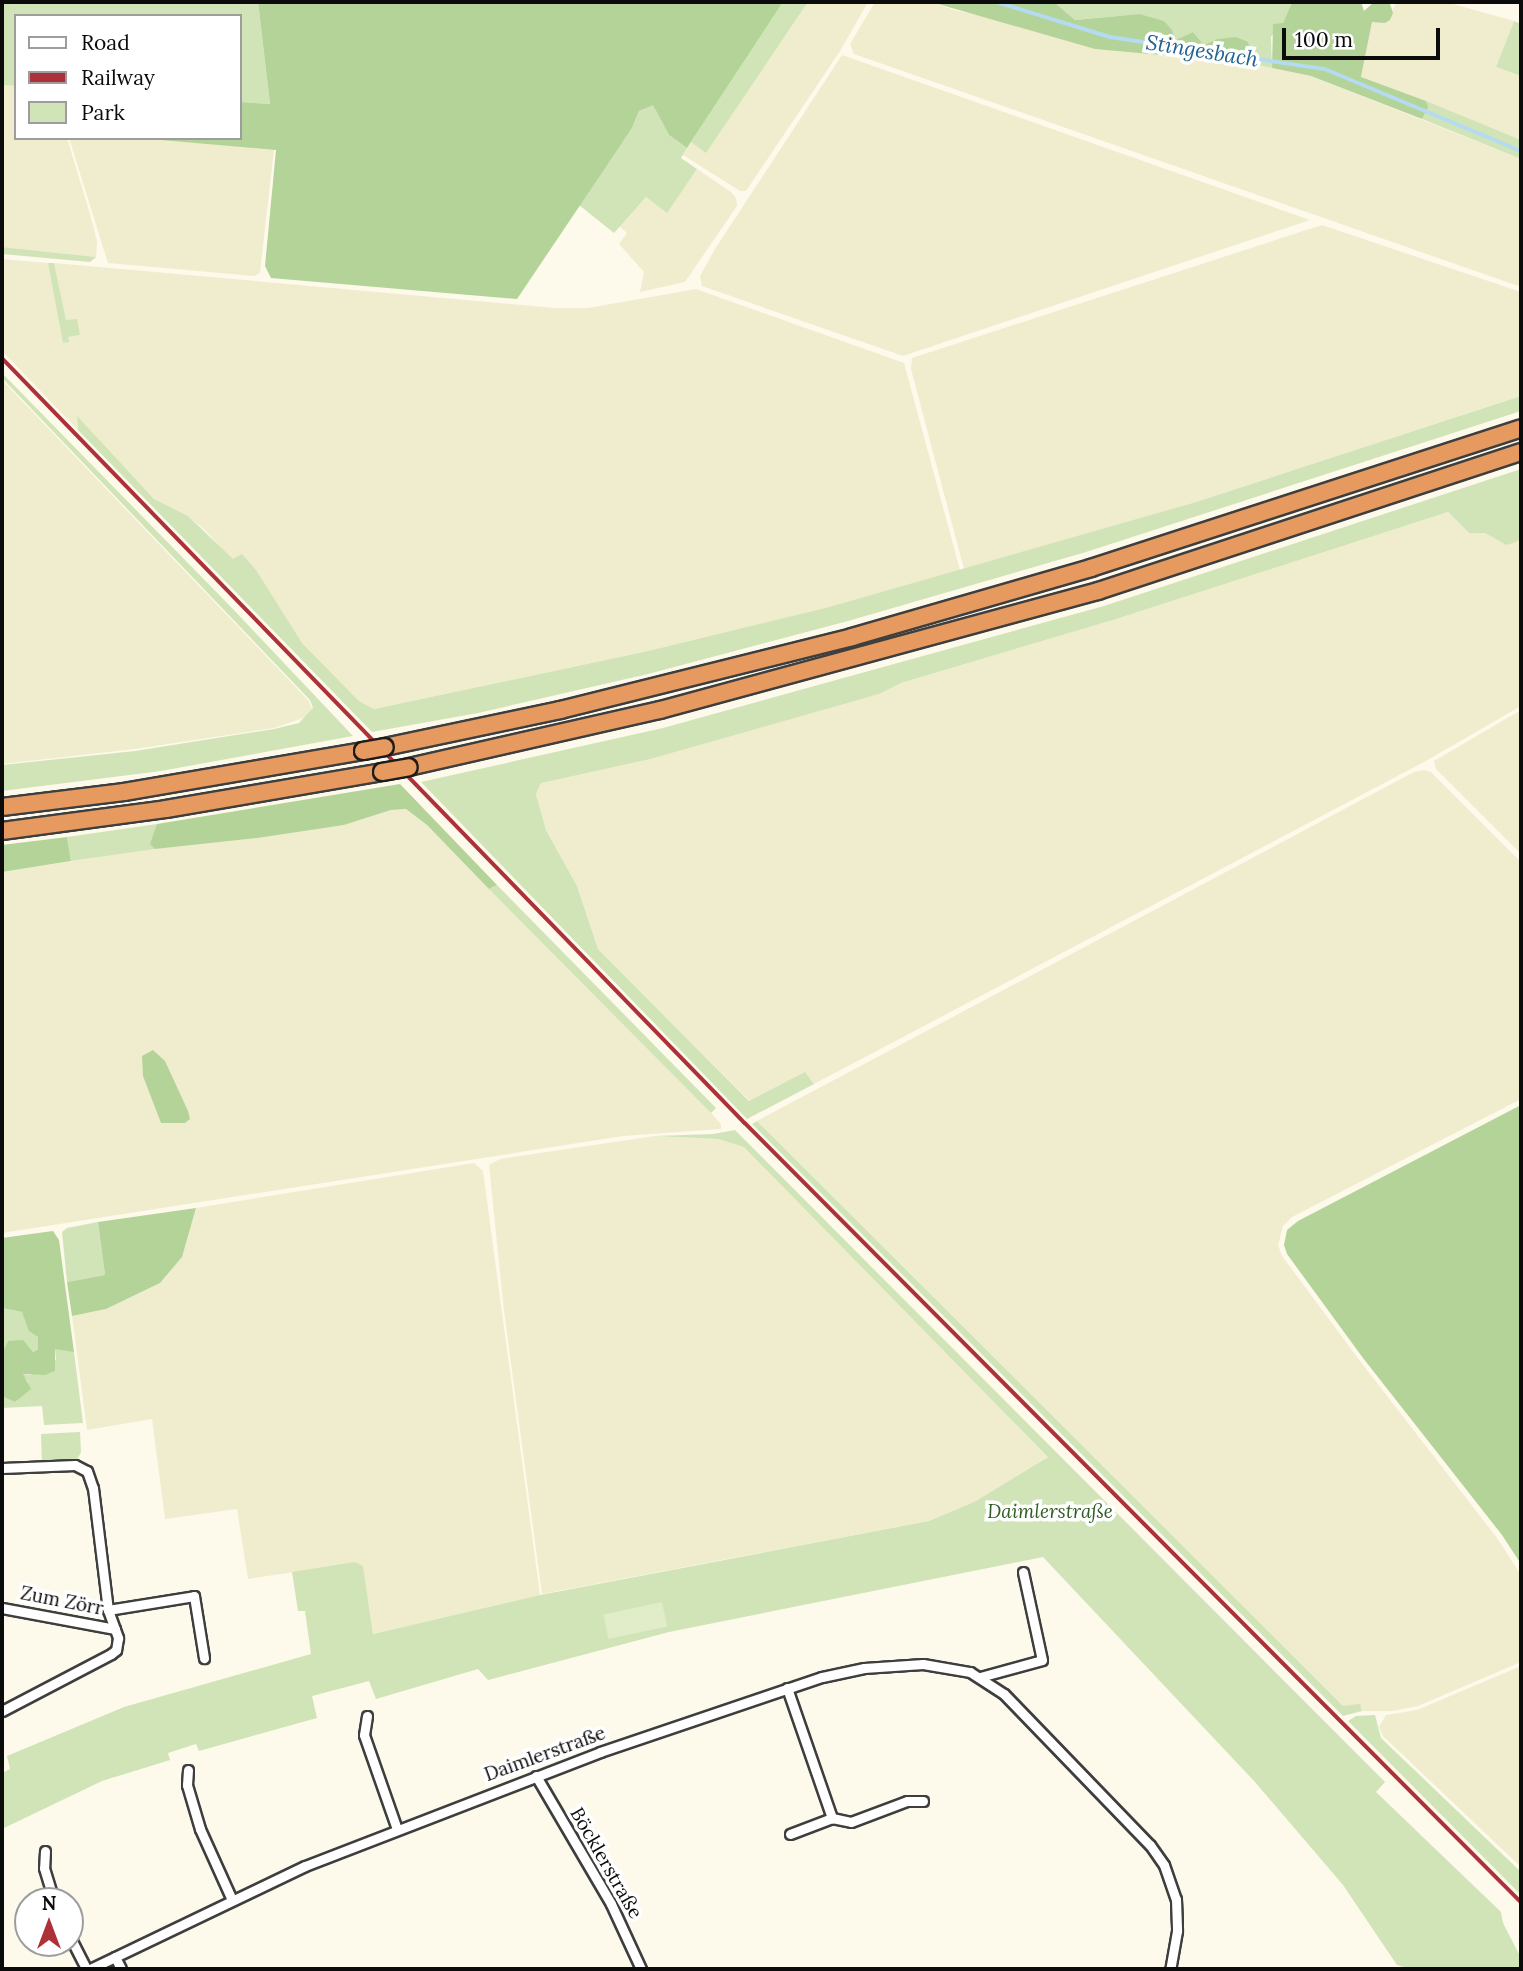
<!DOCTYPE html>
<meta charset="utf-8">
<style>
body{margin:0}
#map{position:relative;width:1523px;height:1971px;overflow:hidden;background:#fdf9eb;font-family:Lora,serif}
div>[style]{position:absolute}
.farmland>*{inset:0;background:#f0edce}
.green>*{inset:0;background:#d0e4b8}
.forest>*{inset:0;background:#b4d399}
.pitch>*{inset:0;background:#e1ecc9;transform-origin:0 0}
.stream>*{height:3.5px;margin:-1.75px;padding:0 1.75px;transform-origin:1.75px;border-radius:1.75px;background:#b4dbf0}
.roads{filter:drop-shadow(2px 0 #3e3e3e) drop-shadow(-2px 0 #3e3e3e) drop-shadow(0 2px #3e3e3e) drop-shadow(0 -2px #3e3e3e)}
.street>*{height:9px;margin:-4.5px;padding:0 4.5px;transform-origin:4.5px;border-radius:4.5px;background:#fff}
.highway>*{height:16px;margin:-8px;padding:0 8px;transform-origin:8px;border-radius:8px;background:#e69a5f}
.rail>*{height:3.5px;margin:-1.75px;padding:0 1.75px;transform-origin:1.75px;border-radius:1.75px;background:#ad3139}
.bridges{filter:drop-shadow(2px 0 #1c1c1c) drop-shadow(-2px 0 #1c1c1c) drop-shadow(0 2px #1c1c1c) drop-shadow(0 -2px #1c1c1c)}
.highway-bridge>*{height:16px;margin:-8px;padding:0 8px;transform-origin:8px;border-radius:8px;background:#e69a5f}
span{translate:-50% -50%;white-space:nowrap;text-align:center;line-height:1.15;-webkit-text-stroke:7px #fff;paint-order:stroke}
.park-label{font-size:19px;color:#2f5c22;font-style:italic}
.street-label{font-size:19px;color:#0b0b0b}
.water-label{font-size:21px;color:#216290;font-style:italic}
.frame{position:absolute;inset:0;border:4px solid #0b0b0b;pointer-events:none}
.legend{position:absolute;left:14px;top:14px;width:228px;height:126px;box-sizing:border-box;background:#fff;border:2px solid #9d9d9d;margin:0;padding:9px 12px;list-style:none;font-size:21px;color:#0b0b0b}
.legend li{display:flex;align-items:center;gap:14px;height:35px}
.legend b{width:35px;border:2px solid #9d9d9d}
.north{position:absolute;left:14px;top:1887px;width:70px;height:70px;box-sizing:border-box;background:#fff;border:2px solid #9d9d9d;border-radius:50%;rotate:0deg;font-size:19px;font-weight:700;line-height:28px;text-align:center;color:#0b0b0b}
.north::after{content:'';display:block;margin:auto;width:24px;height:32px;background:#ad3139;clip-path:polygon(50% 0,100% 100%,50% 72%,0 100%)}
.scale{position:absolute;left:1282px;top:28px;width:158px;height:32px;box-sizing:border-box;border:4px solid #0b0b0b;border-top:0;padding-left:9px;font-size:21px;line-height:24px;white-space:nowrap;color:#0b0b0b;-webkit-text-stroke:5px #fff;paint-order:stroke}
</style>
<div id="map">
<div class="farmland">
<i style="clip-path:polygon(808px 2px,868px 2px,840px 51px,746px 191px,740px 191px,683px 155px,691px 142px,706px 152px)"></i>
<i style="clip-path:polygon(875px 2px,931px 2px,954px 10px,1162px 56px,1249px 63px,1311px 76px,1521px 159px,1521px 287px,854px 54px,850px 44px)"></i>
<i style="clip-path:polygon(1397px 2px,1446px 2px,1514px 21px,1496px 67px,1521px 76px,1521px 140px,1361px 78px,1372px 21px,1385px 23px)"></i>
<i style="clip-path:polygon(842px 55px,1310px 220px,903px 356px,702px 286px,700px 276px,715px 249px)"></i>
<i style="clip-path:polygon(2px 85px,16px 86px,16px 138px,67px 138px,90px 214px,97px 241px,96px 257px,2px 247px)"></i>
<i style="clip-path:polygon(69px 138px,137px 138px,274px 149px,260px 273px,254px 276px,108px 263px)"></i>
<i style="clip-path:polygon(697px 169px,731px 192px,736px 198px,737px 206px,685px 282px,640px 292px,644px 272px,619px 244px,627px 233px,619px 226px,646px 197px,667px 212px)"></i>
<i style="clip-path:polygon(1322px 225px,1521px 292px,1521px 396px,1196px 502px,964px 569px,911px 369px,912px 358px)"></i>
<i style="clip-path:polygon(2px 259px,48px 263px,64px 343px,68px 337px,80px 335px,66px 321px,54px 263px,556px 308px,588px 308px,696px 289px,904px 363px,960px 570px,829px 607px,648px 651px,374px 709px,359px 701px,302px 643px,208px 533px,188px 516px,154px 499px,77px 417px,78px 430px,2px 351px)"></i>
<i style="clip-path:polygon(2px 380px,309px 701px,312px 709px,306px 717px,274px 728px,135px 749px,2px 764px)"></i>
<i style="clip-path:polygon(1448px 512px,1469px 533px,1485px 533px,1506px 545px,1521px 539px,1521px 706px,1424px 762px,814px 1084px,805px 1073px,750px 1101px,598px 949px,577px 886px,546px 830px,536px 794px,541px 783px,878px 694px,901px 683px,1113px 620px)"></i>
<i style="clip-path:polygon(1521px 710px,1521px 854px,1436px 769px,1434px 761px)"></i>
<i style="clip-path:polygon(1423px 770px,1431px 772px,1521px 862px,1521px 1099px,1292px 1217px,1283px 1226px,1278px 1245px,1282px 1256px,1360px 1361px,1497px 1538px,1521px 1575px,1521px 1662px,1418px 1706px,1393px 1711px,1362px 1711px,1362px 1708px,1343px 1707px,757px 1121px,1414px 772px)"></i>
<i style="clip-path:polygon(406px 809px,427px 825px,711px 1113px,721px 1124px,721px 1129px,623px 1136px,2px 1233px,2px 872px,138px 851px,344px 825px,391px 810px)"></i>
<i style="clip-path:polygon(655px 1136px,719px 1139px,744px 1146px,1049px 1456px,974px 1502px,929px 1521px,542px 1594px,504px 1311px,489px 1165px,500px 1159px)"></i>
<i style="clip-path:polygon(474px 1163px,483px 1171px,540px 1595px,373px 1634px,363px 1566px,355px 1563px,248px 1579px,237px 1509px,165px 1519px,152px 1419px,87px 1430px,72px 1316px,106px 1309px,160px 1283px,182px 1257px,196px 1208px)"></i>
<i style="clip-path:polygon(1521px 1666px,1521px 1867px,1383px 1736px,1379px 1727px,1386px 1715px,1417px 1710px)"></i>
</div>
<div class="green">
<i style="clip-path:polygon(2px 2px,258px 2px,270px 104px,240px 102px,240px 16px,16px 16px,16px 86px,2px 85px)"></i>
<i style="clip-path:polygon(783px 2px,808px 2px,706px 153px,691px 142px)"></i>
<i style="clip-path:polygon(1054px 2px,1292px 2px,1283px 23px,1271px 37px,1272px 68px,1249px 63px,1251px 55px,1217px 39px,1204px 45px,1193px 32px,1175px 40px,1139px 14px,1075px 20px)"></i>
<i style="clip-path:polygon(1514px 21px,1521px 24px,1521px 76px,1496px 67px)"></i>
<i style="clip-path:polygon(1426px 101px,1521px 140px,1521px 159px,1422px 119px,1427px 107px)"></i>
<i style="clip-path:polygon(653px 104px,669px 135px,687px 148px,681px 158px,697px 169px,667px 213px,646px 197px,614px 233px,579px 205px,632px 128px,639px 111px)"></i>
<i style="clip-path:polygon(2px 247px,96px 257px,90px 262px,2px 254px)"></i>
<i style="clip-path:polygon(48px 263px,54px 263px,66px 320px,77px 319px,80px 335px,68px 337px,69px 342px,63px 343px)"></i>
<i style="clip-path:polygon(2px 373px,231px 607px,353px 736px,161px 771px,2px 791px,2px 765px,135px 751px,274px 729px,299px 723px,313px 708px,310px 700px,2px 378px)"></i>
<i style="clip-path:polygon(1521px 396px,1521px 411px,1086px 552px,848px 621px,648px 674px,478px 713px,372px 732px,78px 430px,77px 416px,154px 499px,188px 516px,233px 559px,242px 554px,256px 570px,302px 643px,359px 701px,374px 709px,648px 651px,829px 607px,1196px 502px)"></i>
<i style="clip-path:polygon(1521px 469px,1521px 539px,1513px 543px,1506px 545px,1485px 533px,1469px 533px,1448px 512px,1113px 620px,901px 683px,879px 694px,650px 759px,541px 783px,536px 794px,546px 830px,577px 886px,598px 949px,749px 1101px,805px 1072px,814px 1084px,747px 1119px,421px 782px,663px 728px,1104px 606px)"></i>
<i style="clip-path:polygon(157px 824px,151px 844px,155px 849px,71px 861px,67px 837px)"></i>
<i style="clip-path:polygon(497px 885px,716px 1108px,711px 1113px,489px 889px)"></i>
<i style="clip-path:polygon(757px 1121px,1343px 1706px,1360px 1704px,1362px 1711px,1343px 1716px,752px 1124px)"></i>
<i style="clip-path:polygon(735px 1130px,1385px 1782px,1376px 1792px,1501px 1912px,1503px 1923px,1521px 1958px,1521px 1969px,1411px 1969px,1397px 1965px,1343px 1885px,1255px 1782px,1043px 1557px,669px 1632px,488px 1680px,478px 1669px,376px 1699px,369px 1681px,312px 1696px,317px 1718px,199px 1751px,196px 1744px,168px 1753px,170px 1760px,102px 1781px,2px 1829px,2px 1773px,10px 1769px,7px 1756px,124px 1707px,311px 1654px,305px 1611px,298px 1611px,292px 1572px,355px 1562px,363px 1566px,373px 1634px,540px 1595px,929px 1521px,974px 1502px,1048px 1457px,744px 1147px,719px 1139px,655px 1136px,713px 1134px)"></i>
<i style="clip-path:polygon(98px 1222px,105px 1275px,67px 1282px,62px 1232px,67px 1228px)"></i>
<i style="clip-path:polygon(2px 1308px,22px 1312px,38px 1337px,38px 1349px,32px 1352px,8px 1341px,2px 1353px)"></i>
<i style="clip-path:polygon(64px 1348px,74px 1352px,83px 1423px,44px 1425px,42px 1406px,2px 1408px,2px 1396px,16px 1402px,28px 1382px,22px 1374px,30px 1375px,56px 1360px,55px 1349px)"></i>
<i style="clip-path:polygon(80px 1432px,81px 1452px,76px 1462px,42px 1463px,41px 1434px)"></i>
<i style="clip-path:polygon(1375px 1715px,1381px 1738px,1521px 1872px,1521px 1895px,1348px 1721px,1356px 1716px)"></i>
</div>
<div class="forest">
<i style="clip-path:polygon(258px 2px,783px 2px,687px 148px,669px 135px,653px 105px,639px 111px,632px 128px,517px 299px,271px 278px,265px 266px,276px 150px,137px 138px,240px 138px,240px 102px,270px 104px)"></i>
<i style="clip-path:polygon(931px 2px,1054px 2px,1075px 20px,1139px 14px,1164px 21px,1172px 30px,1175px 40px,1193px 32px,1204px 45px,1217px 39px,1236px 37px,1248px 42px,1251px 55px,1249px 63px,1095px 49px)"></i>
<i style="clip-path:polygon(1292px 2px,1361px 2px,1364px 11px,1374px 2px,1390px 4px,1393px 13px,1390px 20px,1385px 23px,1372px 22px,1361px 77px,1426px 101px,1428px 107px,1422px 119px,1311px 76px,1272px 68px,1273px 24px,1283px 23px)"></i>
<i style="clip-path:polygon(400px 784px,497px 885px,489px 889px,427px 825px,406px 809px,391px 810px,344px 825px,257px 838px,155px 849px,150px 844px,157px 824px)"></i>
<i style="clip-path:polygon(67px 837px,71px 861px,2px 872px,2px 845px)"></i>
<i style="clip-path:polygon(153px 1050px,165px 1061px,188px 1111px,190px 1119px,185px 1123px,161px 1123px,143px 1076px,142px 1056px)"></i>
<i style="clip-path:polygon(1521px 1105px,1521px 1564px,1502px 1535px,1363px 1358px,1287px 1254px,1284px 1245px,1287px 1230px,1298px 1221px)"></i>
<i style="clip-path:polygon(196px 1208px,182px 1257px,160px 1283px,106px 1309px,72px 1316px,67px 1282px,105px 1275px,98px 1222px)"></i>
<i style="clip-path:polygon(53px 1231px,59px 1240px,74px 1352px,55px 1349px,55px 1371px,45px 1375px,23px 1374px,31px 1389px,15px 1402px,2px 1396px,2px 1353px,8px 1341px,23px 1340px,33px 1352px,38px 1349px,38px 1337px,29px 1331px,22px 1312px,2px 1308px,2px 1238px)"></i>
</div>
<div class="pitch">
<i style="left:662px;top:1602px;width:25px;height:60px;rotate:78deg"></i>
</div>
<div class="stream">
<i style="left:997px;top:2px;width:118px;rotate:17.2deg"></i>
<i style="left:1110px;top:37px;width:217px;rotate:8.5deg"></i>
<i style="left:1325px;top:69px;width:212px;rotate:22.7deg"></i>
</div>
<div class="roads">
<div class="street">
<i style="left:2px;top:1468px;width:73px;rotate:-2.4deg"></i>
<i style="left:75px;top:1465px;width:13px;rotate:27deg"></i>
<i style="left:87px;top:1471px;width:18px;rotate:71deg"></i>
<i style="left:93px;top:1488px;width:123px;rotate:83deg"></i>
<i style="left:108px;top:1610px;width:30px;rotate:70deg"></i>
<i style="left:118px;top:1638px;width:12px;rotate:99deg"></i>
<i style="left:116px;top:1650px;width:6px;rotate:141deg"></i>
<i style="left:111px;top:1654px;width:123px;rotate:152.4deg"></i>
<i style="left:2px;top:1608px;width:115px;rotate:10.5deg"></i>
<i style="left:108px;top:1610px;width:87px;rotate:-9.2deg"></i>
<i style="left:194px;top:1596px;width:63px;rotate:80.8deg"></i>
<i style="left:980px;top:1677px;width:64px;rotate:-15.3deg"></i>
<i style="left:1042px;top:1660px;width:90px;rotate:-102.2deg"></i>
<i style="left:787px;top:1688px;width:138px;rotate:70.9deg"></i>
<i style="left:832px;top:1818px;width:19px;rotate:12deg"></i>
<i style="left:851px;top:1822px;width:60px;rotate:-20.6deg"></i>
<i style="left:907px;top:1801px;width:16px"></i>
<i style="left:367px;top:1716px;width:19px;rotate:99deg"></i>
<i style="left:364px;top:1735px;width:100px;rotate:70.7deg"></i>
<i style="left:188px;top:1770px;width:15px;rotate:94deg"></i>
<i style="left:187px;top:1785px;width:46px;rotate:73.5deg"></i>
<i style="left:200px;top:1829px;width:78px;rotate:65.7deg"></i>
<i style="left:536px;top:1776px;width:148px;rotate:59.6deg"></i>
<i style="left:611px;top:1904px;width:72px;rotate:65.2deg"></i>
<i style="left:790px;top:1834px;width:45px;rotate:-20.9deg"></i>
<i style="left:45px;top:1851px;width:17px;rotate:93deg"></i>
<i style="left:44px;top:1868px;width:34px;rotate:73deg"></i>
<i style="left:70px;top:1937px;width:36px;rotate:63deg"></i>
<i style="left:115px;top:1957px;width:13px;rotate:63deg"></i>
<i style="left:90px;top:1969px;width:238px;rotate:-25.6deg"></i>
<i style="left:305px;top:1866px;width:316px;rotate:-21.1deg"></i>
<i style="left:600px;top:1752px;width:234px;rotate:-18.7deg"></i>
<i style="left:822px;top:1677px;width:43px;rotate:-12.1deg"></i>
<i style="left:864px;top:1668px;width:59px;rotate:-3.9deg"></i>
<i style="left:923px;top:1664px;width:48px;rotate:9.7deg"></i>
<i style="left:970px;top:1672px;width:40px;rotate:32.9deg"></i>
<i style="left:1004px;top:1694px;width:210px;rotate:46deg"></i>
<i style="left:1150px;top:1845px;width:24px;rotate:55deg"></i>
<i style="left:1164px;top:1865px;width:36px;rotate:71deg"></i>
<i style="left:1176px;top:1899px;width:32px;rotate:88deg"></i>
<i style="left:1177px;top:1931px;width:39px;rotate:100deg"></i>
</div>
<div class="highway">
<i style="left:385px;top:747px;width:179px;rotate:-11.9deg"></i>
<i style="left:560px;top:710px;width:301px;rotate:-14deg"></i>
<i style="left:852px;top:637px;width:249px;rotate:-16.1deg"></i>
<i style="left:1091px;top:568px;width:452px;rotate:-18deg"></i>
<i style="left:409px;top:767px;width:257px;rotate:-12.8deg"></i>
<i style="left:660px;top:710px;width:454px;rotate:-15.2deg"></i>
<i style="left:1098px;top:591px;width:445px;rotate:-18.2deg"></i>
<i style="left:2px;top:807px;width:123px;rotate:-7deg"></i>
<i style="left:124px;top:792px;width:242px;rotate:-9.7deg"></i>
<i style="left:2px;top:831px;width:165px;rotate:-7.6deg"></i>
<i style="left:166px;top:809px;width:219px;rotate:-9.7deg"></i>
</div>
</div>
<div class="rail">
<i style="left:2px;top:358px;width:1066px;rotate:45.84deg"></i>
<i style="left:745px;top:1123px;width:1100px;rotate:45.11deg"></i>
</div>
<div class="bridges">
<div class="highway-bridge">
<i style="left:363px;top:751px;width:22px;rotate:-10deg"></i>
<i style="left:382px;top:772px;width:27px;rotate:-10deg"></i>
</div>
</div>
<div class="park-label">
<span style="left:1050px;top:1512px">Daimlerstraße</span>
</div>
<div class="street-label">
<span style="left:62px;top:1601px;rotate:11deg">Zum Zörr</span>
<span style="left:545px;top:1754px;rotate:-20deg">Daimlerstraße</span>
<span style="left:606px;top:1863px;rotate:60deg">Böcklerstraße</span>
</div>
<div class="water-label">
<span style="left:1202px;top:51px;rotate:9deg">Stingesbach</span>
</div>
<div class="frame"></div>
<ul class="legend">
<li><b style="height:9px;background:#fff"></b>Road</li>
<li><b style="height:9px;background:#ad3139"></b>Railway</li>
<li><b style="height:19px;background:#d0e4b8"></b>Park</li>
</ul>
<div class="north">N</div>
<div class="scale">100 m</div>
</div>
